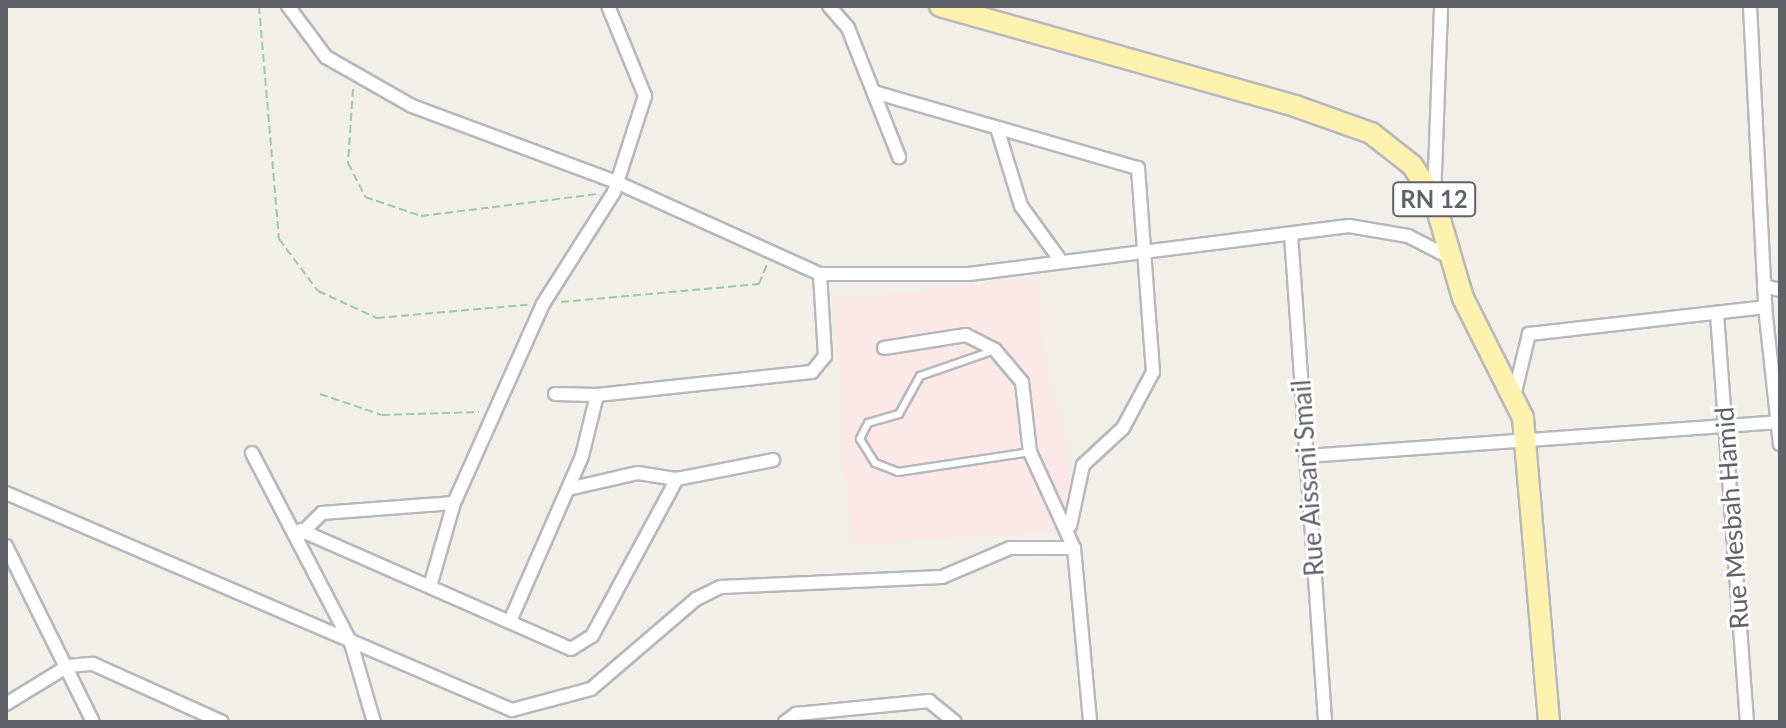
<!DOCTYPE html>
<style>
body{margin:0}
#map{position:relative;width:1786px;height:728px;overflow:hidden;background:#f1efe8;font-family:Lato,sans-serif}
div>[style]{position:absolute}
.medical>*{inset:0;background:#fce8e6}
.path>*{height:2px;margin-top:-1px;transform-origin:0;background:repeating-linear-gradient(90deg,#9cc7a9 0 8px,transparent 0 12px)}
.roads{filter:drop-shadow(2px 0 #b5b8bc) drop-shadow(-2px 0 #b5b8bc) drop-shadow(0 2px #b5b8bc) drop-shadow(0 -2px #b5b8bc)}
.lane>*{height:6px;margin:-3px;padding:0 3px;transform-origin:3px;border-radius:3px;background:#fff}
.street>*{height:12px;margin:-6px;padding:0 6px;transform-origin:6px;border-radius:6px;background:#fff}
.primary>*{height:20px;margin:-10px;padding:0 10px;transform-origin:10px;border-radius:10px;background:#fff2af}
span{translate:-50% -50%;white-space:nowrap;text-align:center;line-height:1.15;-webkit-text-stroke:6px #fff;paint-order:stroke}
.shield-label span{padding:2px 6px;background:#fff;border:2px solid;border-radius:6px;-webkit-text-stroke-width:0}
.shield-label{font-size:24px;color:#5f6368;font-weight:700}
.street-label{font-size:26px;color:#5f6368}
.frame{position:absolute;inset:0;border:8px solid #5f6368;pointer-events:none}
</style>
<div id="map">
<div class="medical">
<i style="clip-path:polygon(1040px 277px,1042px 353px,1067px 441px,1074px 530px,851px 545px,834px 300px)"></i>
</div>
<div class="path">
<i style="left:259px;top:6px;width:234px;rotate:85.1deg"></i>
<i style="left:279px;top:239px;width:65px;rotate:53.1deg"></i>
<i style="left:318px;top:291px;width:65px;rotate:24.6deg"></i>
<i style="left:377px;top:318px;width:151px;rotate:-5deg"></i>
<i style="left:353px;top:89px;width:74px;rotate:93.9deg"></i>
<i style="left:348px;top:163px;width:38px;rotate:63deg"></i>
<i style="left:365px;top:197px;width:59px;rotate:18.7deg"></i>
<i style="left:421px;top:216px;width:177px;rotate:-7.1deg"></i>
<i style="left:561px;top:302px;width:199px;rotate:-5.2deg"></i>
<i style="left:759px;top:284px;width:22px;rotate:-68deg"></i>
<i style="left:320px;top:394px;width:65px;rotate:18.7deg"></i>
<i style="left:382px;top:415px;width:97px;rotate:-1.8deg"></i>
</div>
<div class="roads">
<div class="lane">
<i style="left:995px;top:350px;width:79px;rotate:160.9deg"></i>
<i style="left:920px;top:376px;width:43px;rotate:118.9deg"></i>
<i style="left:899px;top:414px;width:32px;rotate:164deg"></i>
<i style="left:868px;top:423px;width:18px;rotate:117deg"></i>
<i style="left:860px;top:439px;width:28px;rotate:58deg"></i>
<i style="left:875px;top:463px;width:25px;rotate:21deg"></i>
<i style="left:898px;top:472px;width:134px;rotate:-8.6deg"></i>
</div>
<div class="street">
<i style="left:288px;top:6px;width:64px;rotate:53.3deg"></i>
<i style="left:326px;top:57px;width:99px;rotate:29.7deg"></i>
<i style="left:412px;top:106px;width:218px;rotate:20.4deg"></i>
<i style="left:616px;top:182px;width:224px;rotate:24.3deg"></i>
<i style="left:820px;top:274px;width:149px"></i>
<i style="left:969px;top:274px;width:383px;rotate:-7.2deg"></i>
<i style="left:1349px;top:226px;width:60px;rotate:9.6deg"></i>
<i style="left:1408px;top:236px;width:48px;rotate:27.1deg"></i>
<i style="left:829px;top:6px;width:29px;rotate:49deg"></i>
<i style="left:848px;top:28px;width:139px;rotate:68.4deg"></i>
<i style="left:1750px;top:6px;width:301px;rotate:87.1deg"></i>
<i style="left:1765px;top:307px;width:138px;rotate:83.8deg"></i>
<i style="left:874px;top:92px;width:275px;rotate:16.1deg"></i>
<i style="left:1138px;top:168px;width:205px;rotate:85.8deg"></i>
<i style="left:1153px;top:372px;width:64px;rotate:118.2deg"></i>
<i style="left:1123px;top:428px;width:54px;rotate:137.2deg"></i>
<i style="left:1083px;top:465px;width:62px;rotate:102deg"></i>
<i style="left:997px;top:128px;width:82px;rotate:72.9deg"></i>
<i style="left:1021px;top:206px;width:68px;rotate:54deg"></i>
<i style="left:1434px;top:199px;width:193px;rotate:-87.9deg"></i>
<i style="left:1291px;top:234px;width:489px;rotate:86deg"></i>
<i style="left:1764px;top:286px;width:16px;rotate:14deg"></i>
<i style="left:1717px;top:314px;width:409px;rotate:85.8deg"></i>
<i style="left:884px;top:348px;width:83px;rotate:-9deg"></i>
<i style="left:966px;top:335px;width:33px;rotate:27deg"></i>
<i style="left:995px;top:350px;width:42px;rotate:49.8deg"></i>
<i style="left:1022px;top:382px;width:70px;rotate:83.5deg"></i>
<i style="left:1030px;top:452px;width:106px;rotate:65.4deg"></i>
<i style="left:1074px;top:548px;width:175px;rotate:84.7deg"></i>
<i style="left:597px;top:395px;width:216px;rotate:-6.1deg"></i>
<i style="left:812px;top:372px;width:21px;rotate:-51deg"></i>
<i style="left:825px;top:356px;width:82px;rotate:-93.5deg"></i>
<i style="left:1514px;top:396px;width:64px;rotate:-76.4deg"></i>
<i style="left:1529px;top:334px;width:238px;rotate:-6.5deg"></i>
<i style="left:252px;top:453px;width:214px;rotate:62.5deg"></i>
<i style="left:351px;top:643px;width:82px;rotate:73.8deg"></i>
<i style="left:1306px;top:456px;width:475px;rotate:-4.1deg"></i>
<i style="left:568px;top:489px;width:72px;rotate:-12.9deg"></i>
<i style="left:638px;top:473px;width:39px;rotate:9deg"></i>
<i style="left:6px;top:493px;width:551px;rotate:23.21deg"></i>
<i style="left:512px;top:710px;width:82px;rotate:-14.9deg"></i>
<i style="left:591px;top:689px;width:138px;rotate:-40.6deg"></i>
<i style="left:696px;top:599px;width:28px;rotate:-26deg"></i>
<i style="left:721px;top:587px;width:221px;rotate:-2.6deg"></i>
<i style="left:942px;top:577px;width:74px;rotate:-23.1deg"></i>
<i style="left:1010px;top:548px;width:64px"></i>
<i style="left:300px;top:530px;width:296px;rotate:23.7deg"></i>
<i style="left:571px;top:649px;width:25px;rotate:-32deg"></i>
<i style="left:592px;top:636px;width:179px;rotate:-61.6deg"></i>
<i style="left:677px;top:479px;width:98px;rotate:-11.2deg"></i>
<i style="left:300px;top:535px;width:31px;rotate:-45deg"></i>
<i style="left:322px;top:513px;width:132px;rotate:-4.3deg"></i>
<i style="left:6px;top:546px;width:196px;rotate:63.7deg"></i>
<i style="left:431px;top:583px;width:83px;rotate:-74deg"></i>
<i style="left:454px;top:503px;width:218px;rotate:-65.9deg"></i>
<i style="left:543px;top:304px;width:133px;rotate:-57.6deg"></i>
<i style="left:614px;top:192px;width:101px;rotate:-72.1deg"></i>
<i style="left:645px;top:96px;width:97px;rotate:-112.3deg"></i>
<i style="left:510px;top:621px;width:180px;rotate:-66.4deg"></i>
<i style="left:582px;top:456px;width:63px;rotate:-76.2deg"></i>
<i style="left:597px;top:395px;width:42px;rotate:-178.6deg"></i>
<i style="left:6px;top:704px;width:73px;rotate:-31.5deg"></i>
<i style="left:68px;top:666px;width:25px;rotate:-5deg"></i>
<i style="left:93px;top:664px;width:141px;rotate:24.2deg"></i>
<i style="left:785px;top:722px;width:14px;rotate:-36deg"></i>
<i style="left:796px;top:714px;width:134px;rotate:-5.6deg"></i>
<i style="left:929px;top:701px;width:33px;rotate:39deg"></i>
</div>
<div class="primary">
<i style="left:940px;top:6px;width:369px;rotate:15.7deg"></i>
<i style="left:1295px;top:106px;width:81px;rotate:19.6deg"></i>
<i style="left:1371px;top:133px;width:52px;rotate:38deg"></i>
<i style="left:1412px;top:165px;width:40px;rotate:57.1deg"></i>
<i style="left:1434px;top:199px;width:103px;rotate:73.7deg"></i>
<i style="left:1463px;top:298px;width:134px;rotate:63.4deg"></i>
<i style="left:1523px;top:418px;width:305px;rotate:85.1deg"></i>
</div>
</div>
<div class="shield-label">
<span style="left:1434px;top:199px">RN 12</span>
</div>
<div class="street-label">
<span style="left:1308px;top:478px;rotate:-94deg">Rue Aissani Smail</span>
<span style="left:1732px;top:518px;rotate:-94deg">Rue Mesbah Hamid</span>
</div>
<div class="frame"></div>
</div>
